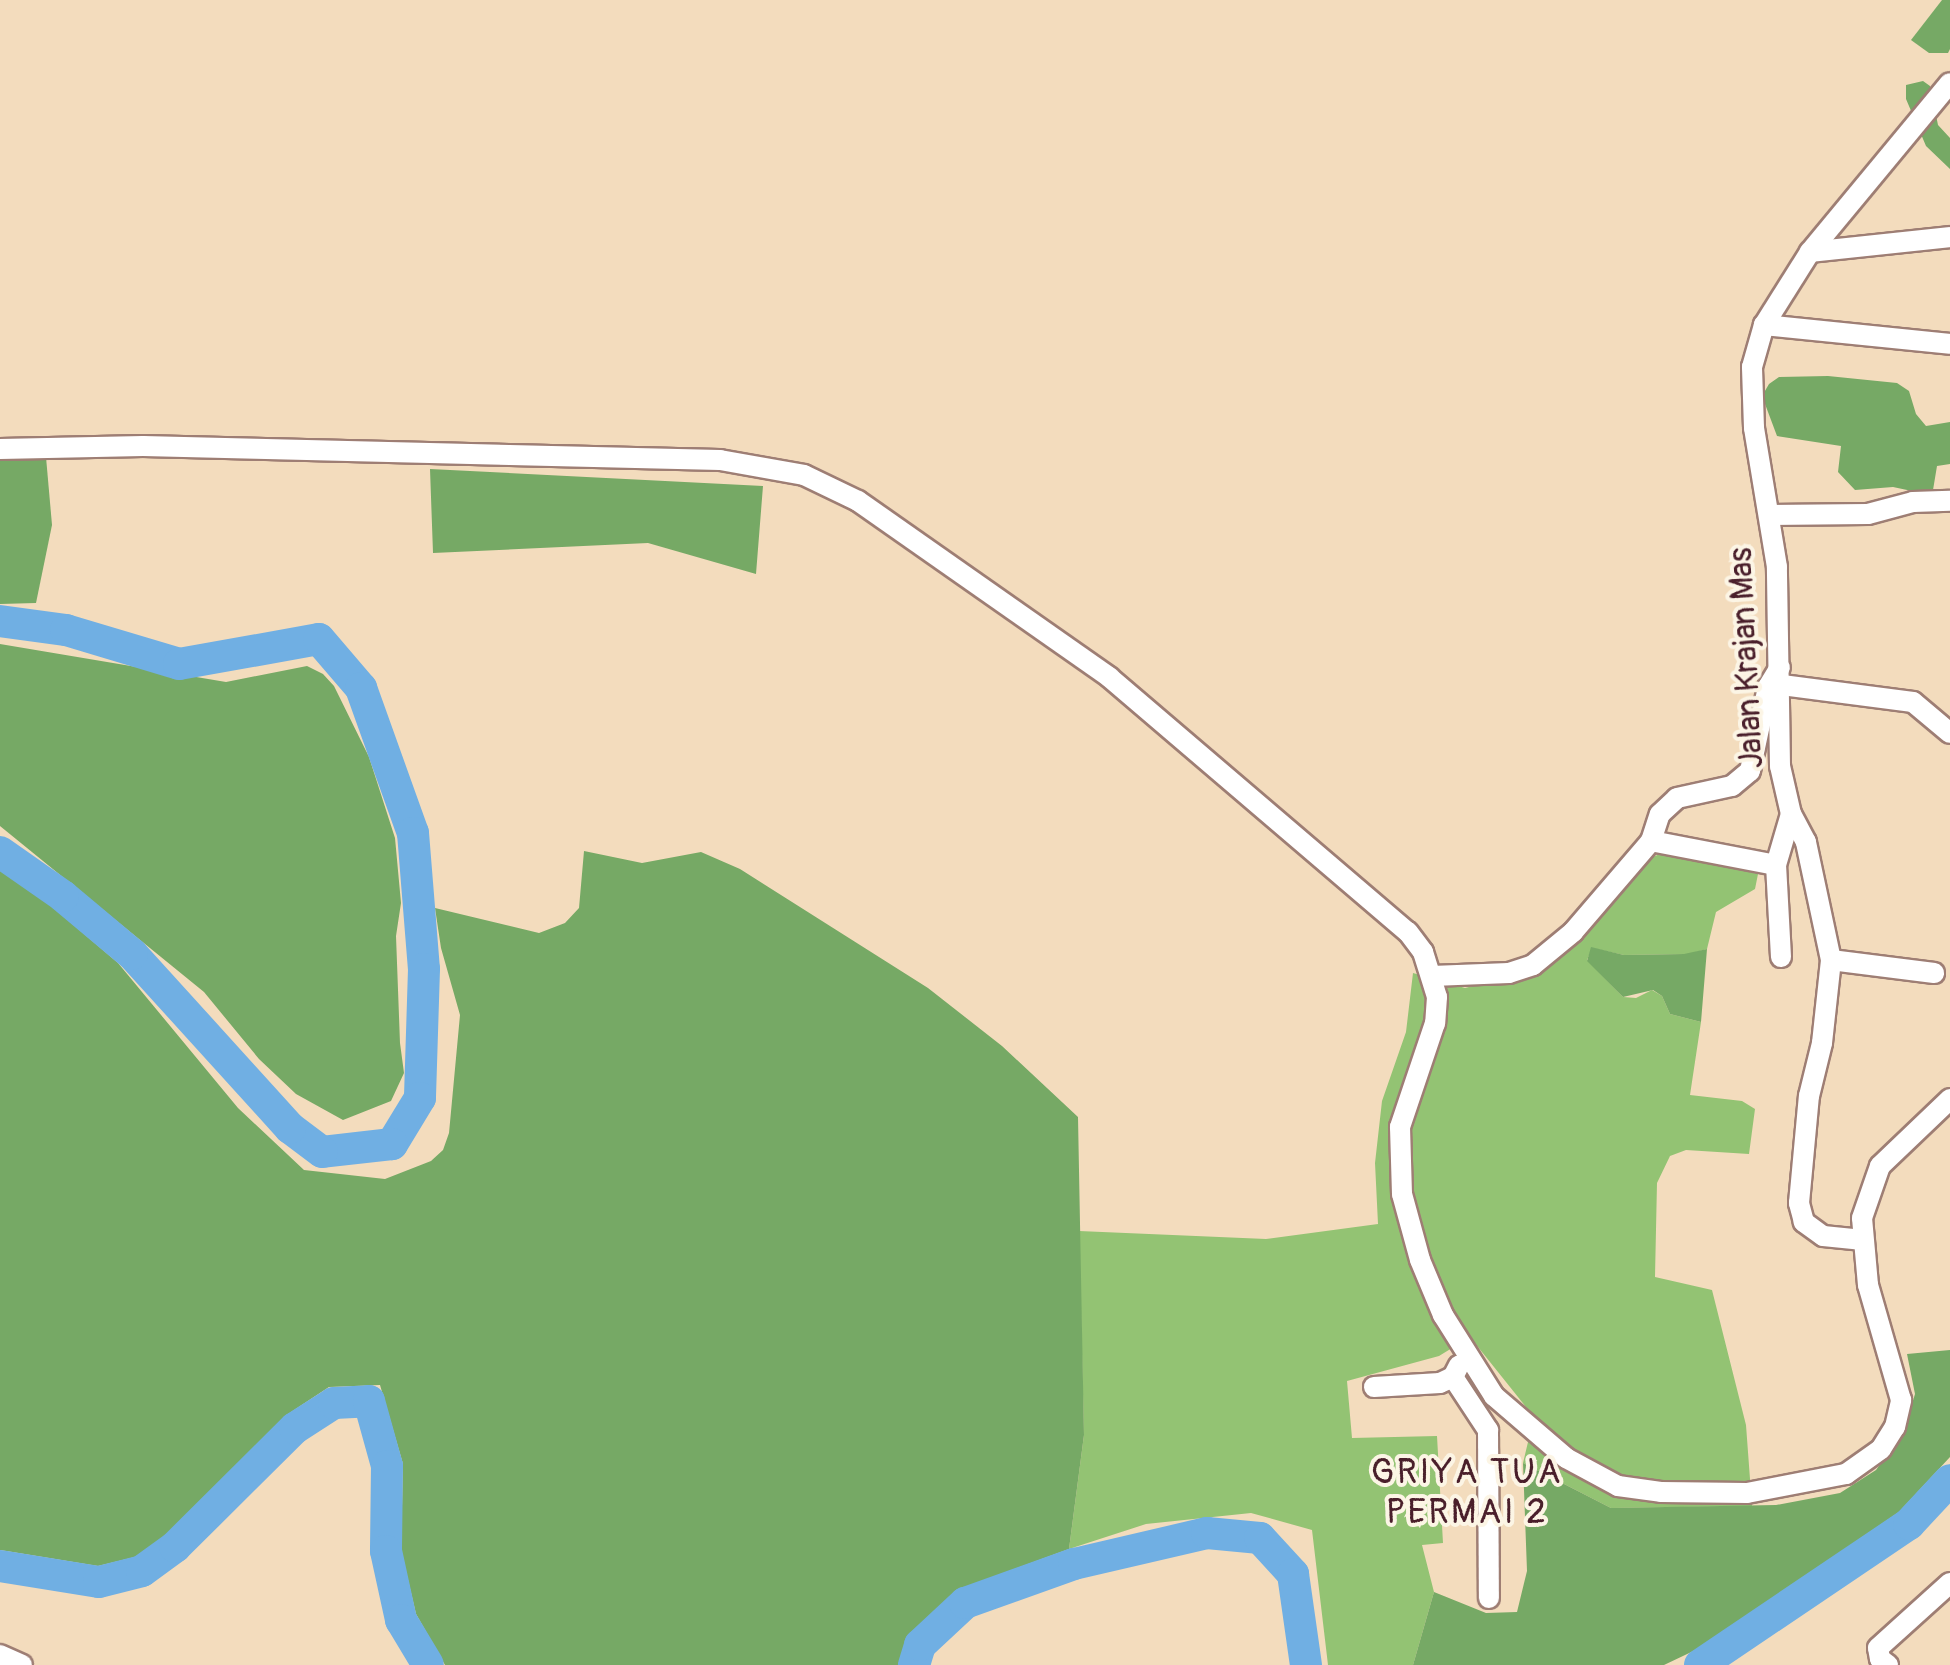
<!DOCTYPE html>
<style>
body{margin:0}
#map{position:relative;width:1950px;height:1665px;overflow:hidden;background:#f3dcbd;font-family:Pangolin,sans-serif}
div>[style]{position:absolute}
.green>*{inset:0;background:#93c373}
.forest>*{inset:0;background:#76a965}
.river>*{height:32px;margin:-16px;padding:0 16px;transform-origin:16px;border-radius:16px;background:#70afe3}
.roads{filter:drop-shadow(2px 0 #9e7e74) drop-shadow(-2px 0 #9e7e74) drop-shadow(0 2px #9e7e74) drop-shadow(0 -2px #9e7e74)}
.minor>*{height:20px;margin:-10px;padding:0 10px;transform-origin:10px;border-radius:10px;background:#fff}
span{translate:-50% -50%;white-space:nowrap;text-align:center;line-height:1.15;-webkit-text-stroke:8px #fcf5e5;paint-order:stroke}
.street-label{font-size:32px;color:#4a1f2b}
.neighbourhood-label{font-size:35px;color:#4a1f2b;letter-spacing:2.5px}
</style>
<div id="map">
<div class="green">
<i style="clip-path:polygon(1662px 853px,1758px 874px,1755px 889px,1716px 912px,1707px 949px,1689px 954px,1624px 955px,1592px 948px,1587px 960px,1623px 997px,1636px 998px,1652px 990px,1662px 996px,1670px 1014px,1701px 1022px,1690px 1095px,1742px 1101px,1755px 1109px,1749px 1154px,1686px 1150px,1670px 1156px,1657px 1183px,1655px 1277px,1712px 1290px,1746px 1425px,1752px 1506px,1611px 1508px,1523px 1463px,1534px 1417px,1470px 1337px,1439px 1356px,1347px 1381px,1352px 1438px,1437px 1436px,1443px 1543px,1422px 1545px,1434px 1592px,1413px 1665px,1328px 1665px,1312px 1530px,1251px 1513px,1146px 1524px,1069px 1549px,1084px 1435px,1079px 1231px,1266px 1239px,1378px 1224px,1375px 1163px,1382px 1101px,1406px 1032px,1413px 973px,1465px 988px,1540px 969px,1624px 889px,1646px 860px)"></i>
</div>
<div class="forest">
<i style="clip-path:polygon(1942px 0,1950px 0,1950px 49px,1948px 53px,1929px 53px,1911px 40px)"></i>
<i style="clip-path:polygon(1923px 81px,1930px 86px,1938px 125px,1950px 138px,1950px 169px,1926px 146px,1906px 99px,1906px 85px)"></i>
<i style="clip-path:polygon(1828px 376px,1897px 383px,1909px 391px,1916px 414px,1926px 426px,1950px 422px,1950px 464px,1937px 466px,1933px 490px,1926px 494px,1893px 487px,1855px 490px,1838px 472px,1841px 446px,1777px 436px,1762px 396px,1769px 384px,1779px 377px)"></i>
<i style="clip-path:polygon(46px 457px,52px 525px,36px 603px,0 604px,0 460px)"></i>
<i style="clip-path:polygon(430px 469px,763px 486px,756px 574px,648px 543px,433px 553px)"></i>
<i style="clip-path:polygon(0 644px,226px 682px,307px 666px,323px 674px,334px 686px,369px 757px,395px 838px,401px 903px,396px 936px,400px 1043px,404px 1073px,391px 1101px,343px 1120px,296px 1094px,259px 1059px,204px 992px,0 826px)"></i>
<i style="clip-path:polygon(584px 851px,642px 863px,701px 852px,740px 869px,928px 988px,1002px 1046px,1078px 1117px,1084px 1435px,1069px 1549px,957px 1590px,907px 1637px,898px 1665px,445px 1665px,416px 1614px,401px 1550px,403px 1464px,380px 1385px,329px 1387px,285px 1416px,165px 1536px,135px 1557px,98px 1566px,0 1550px,0 869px,14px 874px,118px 963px,238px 1108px,304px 1170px,385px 1179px,431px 1161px,443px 1150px,449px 1133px,460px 1015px,441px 948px,435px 908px,539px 933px,565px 923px,579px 908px)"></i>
<i style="clip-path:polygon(1591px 947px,1624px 955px,1684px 954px,1707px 949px,1701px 1022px,1670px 1014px,1662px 996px,1653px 990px,1623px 997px,1587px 961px)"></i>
<i style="clip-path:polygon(1950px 1350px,1950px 1457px,1899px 1512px,1704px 1646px,1664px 1665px,1413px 1665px,1434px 1592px,1486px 1613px,1517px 1612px,1527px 1571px,1523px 1463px,1611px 1508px,1776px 1505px,1840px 1493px,1876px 1470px,1903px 1433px,1915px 1394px,1907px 1354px)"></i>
</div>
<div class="river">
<i style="left:0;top:621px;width:67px;rotate:7.8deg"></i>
<i style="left:66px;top:630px;width:118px;rotate:16.7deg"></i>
<i style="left:179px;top:664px;width:142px;rotate:-10.1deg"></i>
<i style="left:319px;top:639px;width:65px;rotate:49.4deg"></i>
<i style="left:361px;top:688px;width:154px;rotate:70.3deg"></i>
<i style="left:413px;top:833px;width:136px;rotate:85.4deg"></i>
<i style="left:424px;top:969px;width:129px;rotate:91.8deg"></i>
<i style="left:420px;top:1098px;width:54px;rotate:121.3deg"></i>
<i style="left:392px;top:1144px;width:70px;rotate:173.5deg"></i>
<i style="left:322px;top:1152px;width:40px;rotate:-143deg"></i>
<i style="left:290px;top:1128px;width:235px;rotate:-132.2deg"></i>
<i style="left:132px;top:954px;width:90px;rotate:-140deg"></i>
<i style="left:63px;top:896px;width:77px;rotate:-145.1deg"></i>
<i style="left:0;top:1566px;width:100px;rotate:9.2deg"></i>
<i style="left:99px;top:1582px;width:44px;rotate:-14.3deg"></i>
<i style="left:142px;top:1571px;width:41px;rotate:-36deg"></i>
<i style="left:175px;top:1547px;width:169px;rotate:-44.8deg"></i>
<i style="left:295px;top:1428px;width:46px;rotate:-32.7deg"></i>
<i style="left:334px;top:1403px;width:35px;rotate:-3deg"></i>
<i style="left:369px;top:1401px;width:67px;rotate:74.5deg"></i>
<i style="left:387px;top:1466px;width:85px;rotate:90.7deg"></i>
<i style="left:386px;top:1551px;width:71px;rotate:77.7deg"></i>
<i style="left:401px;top:1620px;width:52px;rotate:59deg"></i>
<i style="left:914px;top:1665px;width:21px;rotate:-73deg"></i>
<i style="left:920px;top:1645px;width:62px;rotate:-43deg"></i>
<i style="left:965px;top:1603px;width:116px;rotate:-19.7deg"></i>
<i style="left:1074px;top:1564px;width:137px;rotate:-13.1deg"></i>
<i style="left:1207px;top:1533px;width:53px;rotate:5.4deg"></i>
<i style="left:1260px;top:1538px;width:49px;rotate:47.5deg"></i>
<i style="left:1293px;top:1574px;width:92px;rotate:81.9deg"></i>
<i style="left:1700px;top:1665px;width:252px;rotate:-34deg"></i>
<i style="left:1909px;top:1524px;width:60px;rotate:-47deg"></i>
</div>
<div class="roads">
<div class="minor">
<i style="left:1810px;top:252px;width:141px;rotate:-6.1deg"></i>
<i style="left:1764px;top:325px;width:187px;rotate:5.8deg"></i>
<i style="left:0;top:449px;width:143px;rotate:-1.2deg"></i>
<i style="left:143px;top:446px;width:577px;rotate:1.39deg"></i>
<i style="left:720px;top:460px;width:85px;rotate:10.1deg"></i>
<i style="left:804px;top:475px;width:60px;rotate:25.7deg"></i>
<i style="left:858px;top:501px;width:307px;rotate:35deg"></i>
<i style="left:1109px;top:677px;width:393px;rotate:40.5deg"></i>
<i style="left:1408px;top:932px;width:25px;rotate:53deg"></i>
<i style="left:1423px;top:952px;width:47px;rotate:72.7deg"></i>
<i style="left:1437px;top:997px;width:26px;rotate:94deg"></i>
<i style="left:1435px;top:1023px;width:110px;rotate:108.6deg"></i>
<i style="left:1400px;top:1127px;width:67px;rotate:88.3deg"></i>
<i style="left:1402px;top:1194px;width:68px;rotate:74.7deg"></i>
<i style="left:1420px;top:1260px;width:60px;rotate:67.3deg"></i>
<i style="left:1443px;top:1315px;width:96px;rotate:57.8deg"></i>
<i style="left:1494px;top:1396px;width:95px;rotate:40.7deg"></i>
<i style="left:1566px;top:1458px;width:59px;rotate:28.3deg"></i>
<i style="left:1618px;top:1486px;width:43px;rotate:7.9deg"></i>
<i style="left:1661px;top:1492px;width:86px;rotate:0.7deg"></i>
<i style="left:1747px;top:1493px;width:101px;rotate:-10.9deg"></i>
<i style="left:1846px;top:1474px;width:43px;rotate:-35.5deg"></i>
<i style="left:1881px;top:1449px;width:26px;rotate:-58deg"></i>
<i style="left:1895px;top:1427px;width:28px;rotate:-77deg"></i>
<i style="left:1901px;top:1400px;width:120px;rotate:-106deg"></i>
<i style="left:1868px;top:1285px;width:67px;rotate:-95.1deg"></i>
<i style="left:1862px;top:1218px;width:55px;rotate:-70.9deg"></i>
<i style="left:1880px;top:1166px;width:97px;rotate:-43.7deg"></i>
<i style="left:1769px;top:515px;width:99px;rotate:-0.6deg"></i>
<i style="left:1868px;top:514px;width:47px;rotate:-14.9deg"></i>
<i style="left:1913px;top:502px;width:37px;rotate:-2deg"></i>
<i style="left:1782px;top:685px;width:132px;rotate:7.4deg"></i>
<i style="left:1913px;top:702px;width:48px;rotate:40deg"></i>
<i style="left:1651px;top:841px;width:127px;rotate:10.9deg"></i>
<i style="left:1781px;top:957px;width:92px;rotate:-93.1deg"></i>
<i style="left:1776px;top:865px;width:53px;rotate:-73.6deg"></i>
<i style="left:1831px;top:960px;width:104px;rotate:7.2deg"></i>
<i style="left:1432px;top:976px;width:77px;rotate:-2.2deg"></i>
<i style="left:1509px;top:973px;width:25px;rotate:-18deg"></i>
<i style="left:1533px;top:965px;width:52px;rotate:-39.5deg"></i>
<i style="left:1573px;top:932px;width:120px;rotate:-49.4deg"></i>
<i style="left:1651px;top:841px;width:28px;rotate:-72deg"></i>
<i style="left:1660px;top:814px;width:23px;rotate:-43deg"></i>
<i style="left:1677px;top:798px;width:56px;rotate:-12.3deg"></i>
<i style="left:1732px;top:786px;width:23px;rotate:-40deg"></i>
<i style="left:1750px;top:771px;width:86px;rotate:-77.9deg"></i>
<i style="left:1768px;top:687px;width:23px;rotate:-59deg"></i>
<i style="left:1863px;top:1240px;width:40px;rotate:-174.3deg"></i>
<i style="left:1823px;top:1236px;width:24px;rotate:-144deg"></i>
<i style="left:1804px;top:1222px;width:20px;rotate:-105deg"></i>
<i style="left:1799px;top:1203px;width:107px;rotate:-84.7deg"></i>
<i style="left:1809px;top:1096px;width:55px;rotate:-76.2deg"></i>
<i style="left:1822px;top:1043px;width:83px;rotate:-83.8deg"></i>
<i style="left:1831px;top:960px;width:121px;rotate:-102deg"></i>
<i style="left:1806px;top:842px;width:32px;rotate:-118deg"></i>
<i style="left:1791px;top:814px;width:49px;rotate:-102.9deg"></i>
<i style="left:1780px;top:766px;width:199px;rotate:-90.9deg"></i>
<i style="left:1777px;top:567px;width:141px;rotate:-99.4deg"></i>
<i style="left:1754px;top:428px;width:61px;rotate:-91.9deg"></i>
<i style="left:1752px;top:367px;width:44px;rotate:-74.1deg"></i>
<i style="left:1764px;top:325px;width:86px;rotate:-57.8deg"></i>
<i style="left:1810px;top:252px;width:219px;rotate:-50.4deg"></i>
<i style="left:1453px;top:1377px;width:64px;rotate:56.6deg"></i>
<i style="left:1488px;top:1430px;width:168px;rotate:89.7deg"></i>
<i style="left:1374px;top:1387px;width:66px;rotate:-3.5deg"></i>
<i style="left:1440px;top:1383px;width:14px;rotate:-25deg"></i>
<i style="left:1453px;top:1377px;width:13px;rotate:-63deg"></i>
<i style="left:0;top:1655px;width:24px;rotate:24deg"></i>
<i style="left:1888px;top:1665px;width:10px;rotate:-143deg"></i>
<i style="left:1880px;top:1659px;width:11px;rotate:-100deg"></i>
<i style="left:1878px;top:1648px;width:97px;rotate:-42.1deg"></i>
</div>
</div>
<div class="street-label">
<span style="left:1747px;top:658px;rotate:-93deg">Jalan Krajan Mas</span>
</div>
<div class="neighbourhood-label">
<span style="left:1467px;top:1492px">GRIYA TUA<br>PERMAI 2</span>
</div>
</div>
